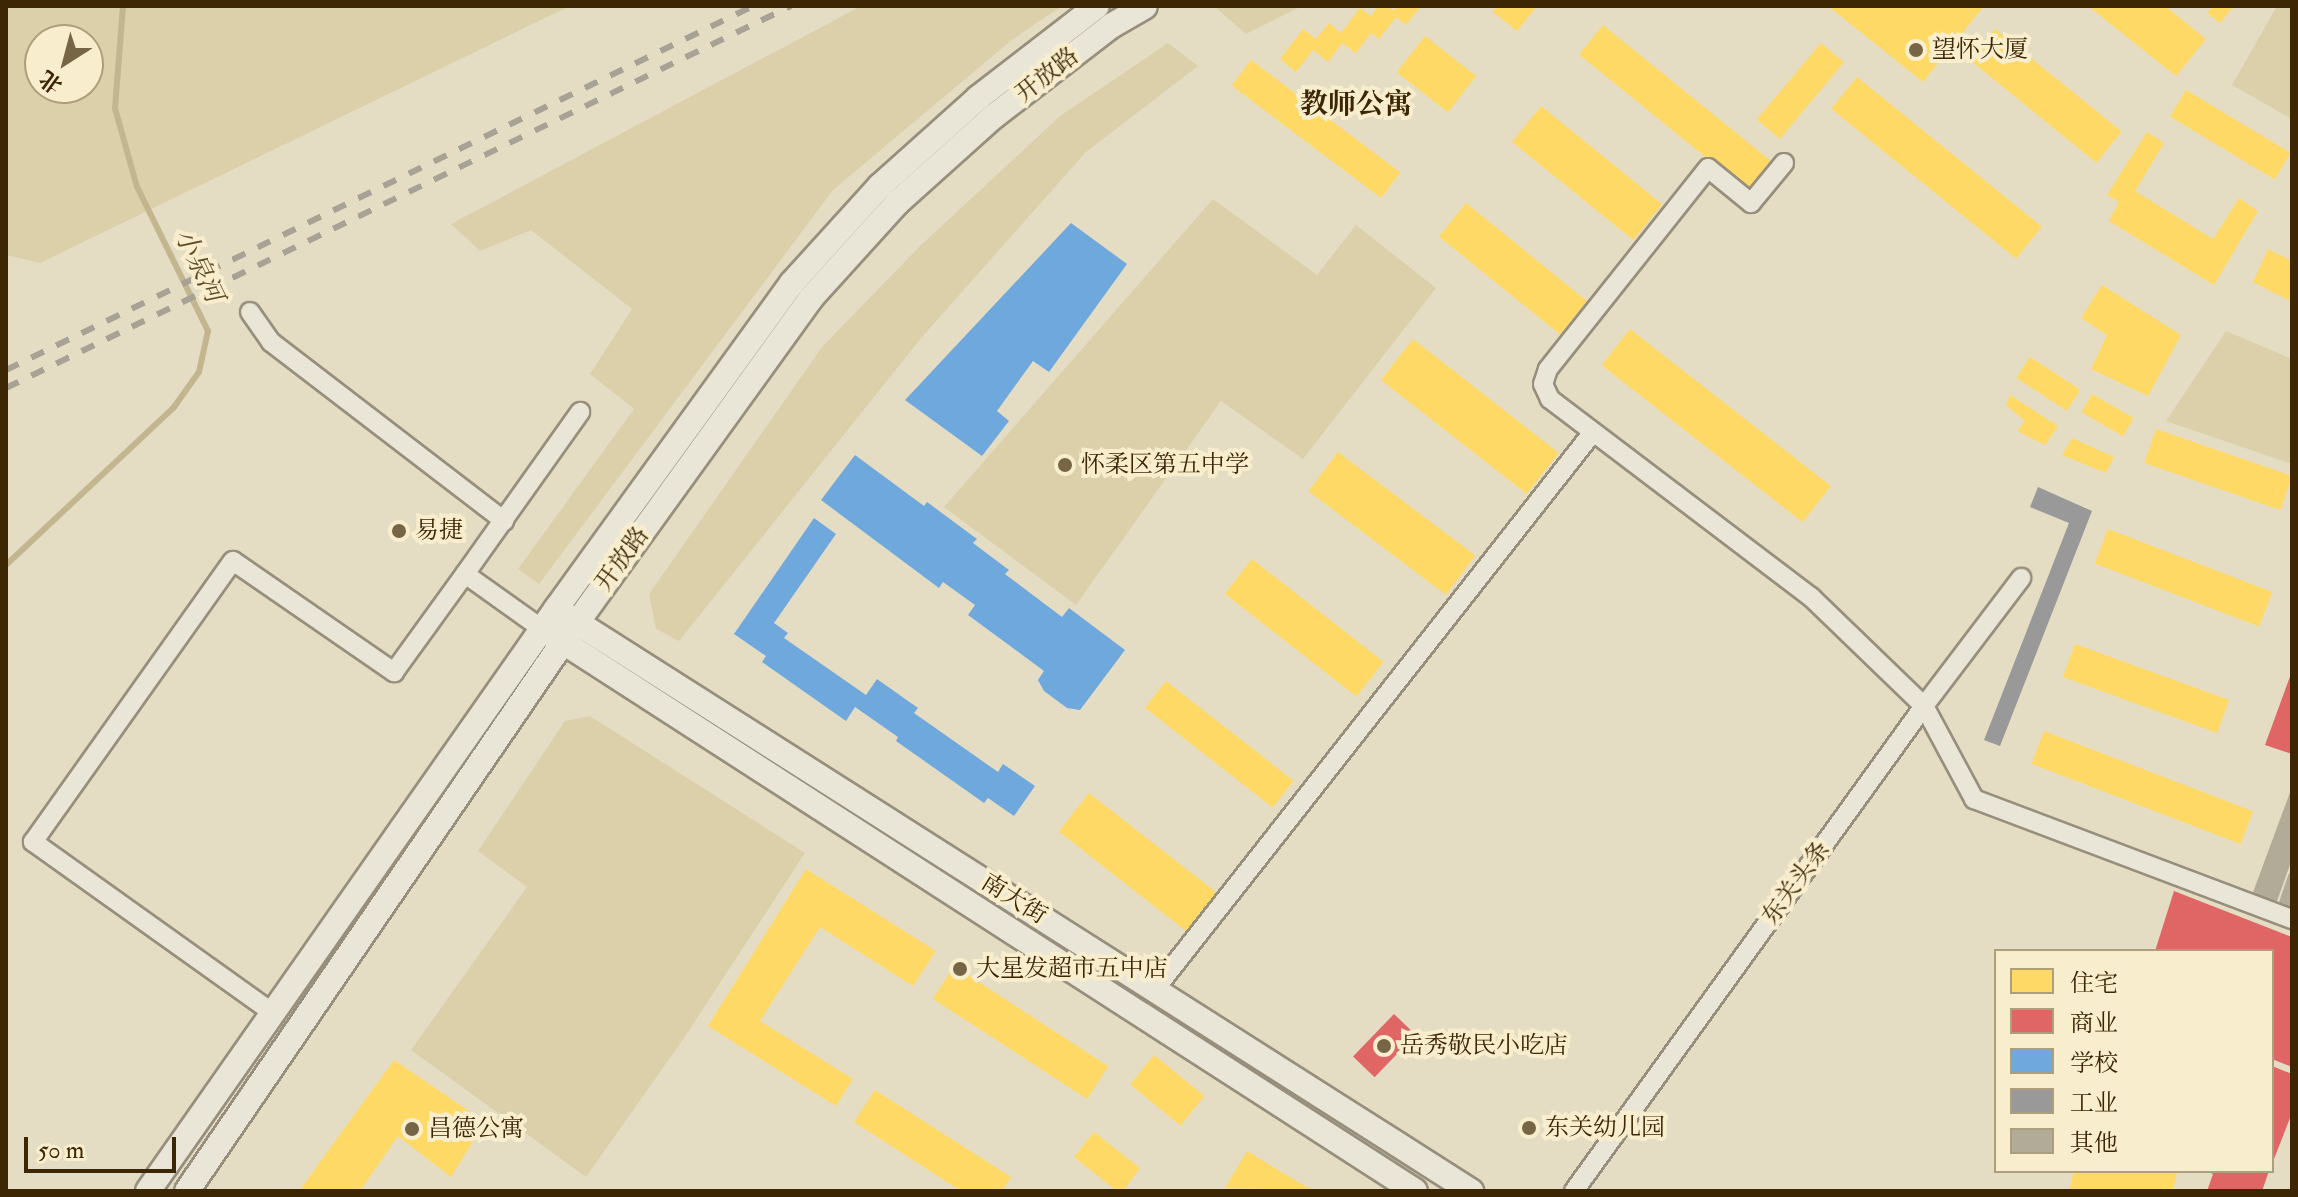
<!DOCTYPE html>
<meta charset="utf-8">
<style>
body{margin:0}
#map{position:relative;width:2298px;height:1197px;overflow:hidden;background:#e5ddc3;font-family:"IM FELL Double Pica","Noto Serif SC",serif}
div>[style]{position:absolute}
.green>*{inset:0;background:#dcd0aa}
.homes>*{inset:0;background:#ffd966;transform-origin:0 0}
.shops>*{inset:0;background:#e06666;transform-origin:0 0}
.schools>*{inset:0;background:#6fa8dc}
.industry>*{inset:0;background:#999}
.stream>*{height:6px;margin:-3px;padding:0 3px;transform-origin:3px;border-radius:3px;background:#c3b58e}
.building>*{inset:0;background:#b2ab97}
.roads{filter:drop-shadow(2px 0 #978f7c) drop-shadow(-2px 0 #978f7c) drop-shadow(0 2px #978f7c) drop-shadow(0 -2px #978f7c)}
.street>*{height:18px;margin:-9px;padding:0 9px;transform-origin:9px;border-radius:9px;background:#e9e6d8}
.secondary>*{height:24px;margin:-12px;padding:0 12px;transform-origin:12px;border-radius:12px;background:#e9e6d8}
.rail>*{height:6px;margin-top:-3px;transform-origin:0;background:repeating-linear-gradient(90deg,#a8a295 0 14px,transparent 0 28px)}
.dots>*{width:22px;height:22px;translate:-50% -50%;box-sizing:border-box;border:4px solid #f8eece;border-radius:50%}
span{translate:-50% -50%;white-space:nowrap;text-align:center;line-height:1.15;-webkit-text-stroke:8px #f8eece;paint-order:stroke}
.poi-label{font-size:24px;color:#3c2603}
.left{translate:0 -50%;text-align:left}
.street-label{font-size:24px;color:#3c2603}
.water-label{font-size:26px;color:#604c26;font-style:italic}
.quarter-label{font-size:28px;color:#3c2603;font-weight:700}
.frame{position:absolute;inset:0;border:8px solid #3c2603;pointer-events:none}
.legend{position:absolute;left:1994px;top:949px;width:280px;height:224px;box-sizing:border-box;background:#f8eece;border:2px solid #ad9e7d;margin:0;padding:10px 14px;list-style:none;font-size:24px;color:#3c2603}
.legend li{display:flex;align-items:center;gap:16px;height:40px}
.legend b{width:40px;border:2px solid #ad9e7d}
.north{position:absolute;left:24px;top:24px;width:80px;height:80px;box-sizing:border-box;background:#f8eece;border:2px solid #ad9e7d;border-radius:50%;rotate:216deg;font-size:22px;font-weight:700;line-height:32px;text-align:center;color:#3c2603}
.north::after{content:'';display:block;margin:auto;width:28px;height:36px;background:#776646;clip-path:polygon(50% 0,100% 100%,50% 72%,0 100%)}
.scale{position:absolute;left:24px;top:1137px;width:152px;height:36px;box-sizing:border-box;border:4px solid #3c2603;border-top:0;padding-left:10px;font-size:24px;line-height:28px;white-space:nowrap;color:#3c2603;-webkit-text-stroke:6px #f8eece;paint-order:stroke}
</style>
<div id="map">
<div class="green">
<i style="clip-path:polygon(evenodd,6px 6px,570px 6px,40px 263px,6px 255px,6px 6px,88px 40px,88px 88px,40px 88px,40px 40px,88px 40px)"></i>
<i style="clip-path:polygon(861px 6px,1062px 6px,1013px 39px,833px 190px,539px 584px,518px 569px,634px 409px,590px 374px,632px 309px,531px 230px,480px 251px,451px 224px)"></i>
<i style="clip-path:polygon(1214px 6px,1302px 6px,1246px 34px)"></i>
<i style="clip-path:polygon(2277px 6px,2292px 6px,2292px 119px,2232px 85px)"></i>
<i style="clip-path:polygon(1168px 43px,1198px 66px,1086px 152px,922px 337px,679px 641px,656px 629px,649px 594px,822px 347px,919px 247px,1060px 116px)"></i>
<i style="clip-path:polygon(1213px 199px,1317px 275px,1356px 225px,1436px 288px,1303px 459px,1221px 401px,1076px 605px,944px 507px)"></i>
<i style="clip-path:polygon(2226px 331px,2292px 359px,2292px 464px,2166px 421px)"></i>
<i style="clip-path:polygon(590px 716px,805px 853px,684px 1038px,586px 1177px,411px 1050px,527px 887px,478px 851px,565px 721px)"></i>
</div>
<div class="homes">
<i style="clip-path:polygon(1379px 6px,1395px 10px,1398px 6px,1421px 6px,1406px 25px,1396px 17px,1379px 39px,1371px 33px,1356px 53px,1342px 43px,1328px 62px,1313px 50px,1296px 72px,1280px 59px,1303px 29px,1316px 39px,1329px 23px,1341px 33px,1360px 8px,1371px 16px)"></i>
<i style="clip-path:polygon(1497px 6px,1537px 6px,1517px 31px,1493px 12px)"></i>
<i style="clip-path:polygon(1828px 6px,1984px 6px,1923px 82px)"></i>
<i style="clip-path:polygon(2088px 6px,2165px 6px,2206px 39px,2176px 76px)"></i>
<i style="clip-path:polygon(2213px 6px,2234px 6px,2220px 23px,2207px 13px)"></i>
<i style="left:1603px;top:25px;width:218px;height:38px;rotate:39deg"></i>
<i style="left:1995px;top:29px;width:163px;height:40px;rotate:39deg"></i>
<i style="left:1425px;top:36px;width:65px;height:46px;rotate:38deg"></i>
<i style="left:1821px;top:43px;width:30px;height:100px;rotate:40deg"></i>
<i style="left:1251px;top:60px;width:187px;height:32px;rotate:37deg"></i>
<i style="left:1857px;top:77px;width:238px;height:41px;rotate:39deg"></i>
<i style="left:2186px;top:90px;width:122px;height:31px;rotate:31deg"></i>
<i style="left:1541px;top:106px;width:156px;height:46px;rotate:39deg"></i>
<i style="clip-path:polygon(2147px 132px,2164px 143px,2135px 191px,2213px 239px,2239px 198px,2258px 211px,2214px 285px,2109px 221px,2119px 202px,2107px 195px)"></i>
<i style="left:1466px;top:203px;width:156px;height:43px;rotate:39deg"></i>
<i style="clip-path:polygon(2268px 249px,2292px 261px,2292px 302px,2253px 282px)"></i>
<i style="clip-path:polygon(2102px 285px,2181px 335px,2148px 396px,2091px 369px,2107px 335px,2081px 318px)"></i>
<i style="left:1630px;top:329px;width:255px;height:46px;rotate:38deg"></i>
<i style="left:1413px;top:339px;width:185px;height:52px;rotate:38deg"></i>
<i style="left:2030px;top:357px;width:60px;height:25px;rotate:33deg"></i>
<i style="left:2092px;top:394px;width:48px;height:21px;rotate:30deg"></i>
<i style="clip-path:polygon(2010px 395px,2058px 426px,2045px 445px,2017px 431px,2025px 421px,2006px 405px)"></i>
<i style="left:2156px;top:429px;width:144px;height:36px;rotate:19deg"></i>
<i style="clip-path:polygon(2072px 438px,2114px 457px,2106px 473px,2062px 455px)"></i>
<i style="left:1338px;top:452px;width:172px;height:49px;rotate:37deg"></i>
<i style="left:2108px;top:529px;width:176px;height:37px;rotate:21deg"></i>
<i style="left:1252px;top:559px;width:167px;height:44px;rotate:38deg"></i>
<i style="left:2075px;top:644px;width:164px;height:35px;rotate:20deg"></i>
<i style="left:1166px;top:681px;width:162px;height:34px;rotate:38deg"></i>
<i style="left:2044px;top:731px;width:224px;height:35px;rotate:21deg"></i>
<i style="left:1089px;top:793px;width:163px;height:49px;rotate:38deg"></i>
<i style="clip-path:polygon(806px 869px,936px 951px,913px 986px,820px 927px,760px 1021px,853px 1079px,836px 1106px,708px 1026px)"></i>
<i style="left:954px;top:966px;width:184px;height:39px;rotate:33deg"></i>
<i style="left:1154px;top:1055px;width:65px;height:38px;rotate:39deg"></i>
<i style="clip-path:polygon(394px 1060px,485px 1122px,451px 1177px,398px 1136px,360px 1191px,299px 1191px)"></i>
<i style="clip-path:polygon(875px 1090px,1011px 1177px,1002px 1191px,961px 1191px,854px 1122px)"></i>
<i style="clip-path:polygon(1094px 1132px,1140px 1168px,1123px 1191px,1117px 1191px,1074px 1157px)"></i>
<i style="clip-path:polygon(1247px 1151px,1313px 1191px,1225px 1188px)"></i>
<i style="clip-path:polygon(2074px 1171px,2172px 1171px,2177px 1173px,2173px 1191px,2069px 1191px)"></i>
</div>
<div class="shops">
<i style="clip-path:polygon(2292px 671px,2292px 754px,2265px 745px)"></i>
<i style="clip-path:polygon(2174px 891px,2292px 937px,2292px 1067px,2272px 1059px,2272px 951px,2155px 951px)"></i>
<i style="left:1394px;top:1014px;width:30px;height:59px;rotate:44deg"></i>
<i style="clip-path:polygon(2272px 1066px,2292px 1074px,2292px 1113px,2272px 1164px)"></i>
<i style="clip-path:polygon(2206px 1171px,2269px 1171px,2262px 1191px,2207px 1191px,2213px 1174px)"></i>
</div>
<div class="schools">
<i style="clip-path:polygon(1071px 223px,1127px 264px,1049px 372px,1033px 361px,997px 411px,1009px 421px,982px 456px,905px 400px)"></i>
<i style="clip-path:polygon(855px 455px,924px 506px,927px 502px,977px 539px,973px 543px,1009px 570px,1005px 574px,1062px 617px,1069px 608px,1125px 650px,1080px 710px,1067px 708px,1044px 691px,1038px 680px,1044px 671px,968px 615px,975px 605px,943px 582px,939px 588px,821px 500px)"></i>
<i style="clip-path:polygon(814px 518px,836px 534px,774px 623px,788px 633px,784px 638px,866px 695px,877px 679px,918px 708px,914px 713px,998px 772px,1003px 764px,1035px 786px,1014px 816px,988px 798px,984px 803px,896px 741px,898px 737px,855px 707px,846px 721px,762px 662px,766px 656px,734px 634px)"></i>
</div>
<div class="industry">
<i style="clip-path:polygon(2038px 487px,2092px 511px,2000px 746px,1984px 740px,2069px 523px,2030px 507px)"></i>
</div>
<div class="stream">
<i style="left:6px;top:565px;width:231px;rotate:-43.2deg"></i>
<i style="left:174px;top:407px;width:43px;rotate:-54.5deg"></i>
<i style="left:199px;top:372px;width:42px;rotate:-77.6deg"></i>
<i style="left:208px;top:331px;width:161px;rotate:-116.2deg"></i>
<i style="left:137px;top:187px;width:82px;rotate:-105.6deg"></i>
<i style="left:115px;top:108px;width:102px;rotate:-85.5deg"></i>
</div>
<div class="building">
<i style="clip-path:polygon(2292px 787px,2292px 859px,2276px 904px,2252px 895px)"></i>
<i style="clip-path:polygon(2289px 873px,2292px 874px,2292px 910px,2278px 905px)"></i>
</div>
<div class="roads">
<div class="street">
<i style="left:1784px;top:163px;width:52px;rotate:129.5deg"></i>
<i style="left:1751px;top:203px;width:55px;rotate:-140.9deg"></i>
<i style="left:1708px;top:168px;width:257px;rotate:128.5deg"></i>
<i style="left:1548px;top:369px;width:16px;rotate:108deg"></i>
<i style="left:1543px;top:384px;width:17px;rotate:65deg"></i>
<i style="left:1550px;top:399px;width:328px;rotate:37.2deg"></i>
<i style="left:1811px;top:597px;width:157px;rotate:44deg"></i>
<i style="left:1924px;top:706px;width:106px;rotate:61.7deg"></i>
<i style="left:1974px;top:799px;width:340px;rotate:20.7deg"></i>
<i style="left:250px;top:312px;width:37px;rotate:55deg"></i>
<i style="left:271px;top:342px;width:294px;rotate:37.5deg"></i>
<i style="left:465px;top:574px;width:199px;rotate:-54.6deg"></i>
<i style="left:1156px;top:988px;width:707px;rotate:-51.83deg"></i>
<i style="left:273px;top:1013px;width:295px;rotate:-144.5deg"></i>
<i style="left:33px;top:842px;width:345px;rotate:-54.6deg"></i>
<i style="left:233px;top:561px;width:196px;rotate:34.6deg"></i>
<i style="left:394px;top:672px;width:121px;rotate:-54.1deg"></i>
<i style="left:465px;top:574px;width:95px;rotate:35.5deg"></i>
<i style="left:1574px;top:1191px;width:598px;rotate:-54.18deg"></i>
<i style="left:1924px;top:706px;width:161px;rotate:-52.8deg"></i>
</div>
<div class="secondary">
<i style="left:565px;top:615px;width:1074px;rotate:32.45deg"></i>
<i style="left:549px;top:633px;width:1030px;rotate:32.8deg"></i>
<i style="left:148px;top:1191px;width:711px;rotate:-54.97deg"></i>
<i style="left:556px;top:609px;width:402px;rotate:-54.1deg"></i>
<i style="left:792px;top:283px;width:131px;rotate:-47.8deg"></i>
<i style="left:880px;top:186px;width:132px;rotate:-41.9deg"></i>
<i style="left:978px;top:98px;width:150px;rotate:-37.7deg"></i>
<i style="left:187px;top:1191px;width:665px;rotate:-55.59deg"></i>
<i style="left:563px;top:642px;width:424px;rotate:-54.2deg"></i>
<i style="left:811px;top:298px;width:128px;rotate:-47.8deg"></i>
<i style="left:897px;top:203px;width:129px;rotate:-41.9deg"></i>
<i style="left:993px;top:117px;width:149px;rotate:-37.6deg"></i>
<i style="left:1111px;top:26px;width:39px;rotate:-30deg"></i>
</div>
</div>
<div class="rail">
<i style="left:6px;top:370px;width:831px;rotate:-25.98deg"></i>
<i style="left:6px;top:388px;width:873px;rotate:-25.95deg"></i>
</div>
<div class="dots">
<i style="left:1916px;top:50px;background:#776646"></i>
<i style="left:1065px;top:465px;background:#776646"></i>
<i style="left:399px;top:531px;background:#776646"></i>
<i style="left:960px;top:969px;background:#776646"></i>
<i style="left:1384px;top:1046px;background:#776646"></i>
<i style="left:1529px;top:1128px;background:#776646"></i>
<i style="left:412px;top:1129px;background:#776646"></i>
</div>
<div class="poi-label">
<span class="left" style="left:1932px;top:50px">望怀大厦</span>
<span class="left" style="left:1081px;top:465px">怀柔区第五中学</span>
<span class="left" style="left:415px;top:531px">易捷</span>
<span class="left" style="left:976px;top:969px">大星发超市五中店</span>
<span class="left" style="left:1400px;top:1046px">岳秀敬民小吃店</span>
<span class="left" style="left:1545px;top:1128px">东关幼儿园</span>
<span class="left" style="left:428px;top:1129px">昌德公寓</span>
</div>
<div class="street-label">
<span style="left:1047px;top:75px;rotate:-38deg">开放路</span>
<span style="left:622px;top:559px;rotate:-54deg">开放路</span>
<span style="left:1796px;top:883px;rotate:-54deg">东关头条</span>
<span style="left:1014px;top:899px;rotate:32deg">南大街</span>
</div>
<div class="water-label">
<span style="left:198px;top:266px;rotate:64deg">小泉河</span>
</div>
<div class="quarter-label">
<span style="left:1356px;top:105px">教师公寓</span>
</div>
<div class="frame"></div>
<ul class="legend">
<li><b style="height:22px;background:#ffd966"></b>住宅</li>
<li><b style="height:22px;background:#e06666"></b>商业</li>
<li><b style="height:22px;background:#6fa8dc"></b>学校</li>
<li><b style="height:22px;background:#999"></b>工业</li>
<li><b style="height:22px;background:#b2ab97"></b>其他</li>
</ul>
<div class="north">北</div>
<div class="scale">50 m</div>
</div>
